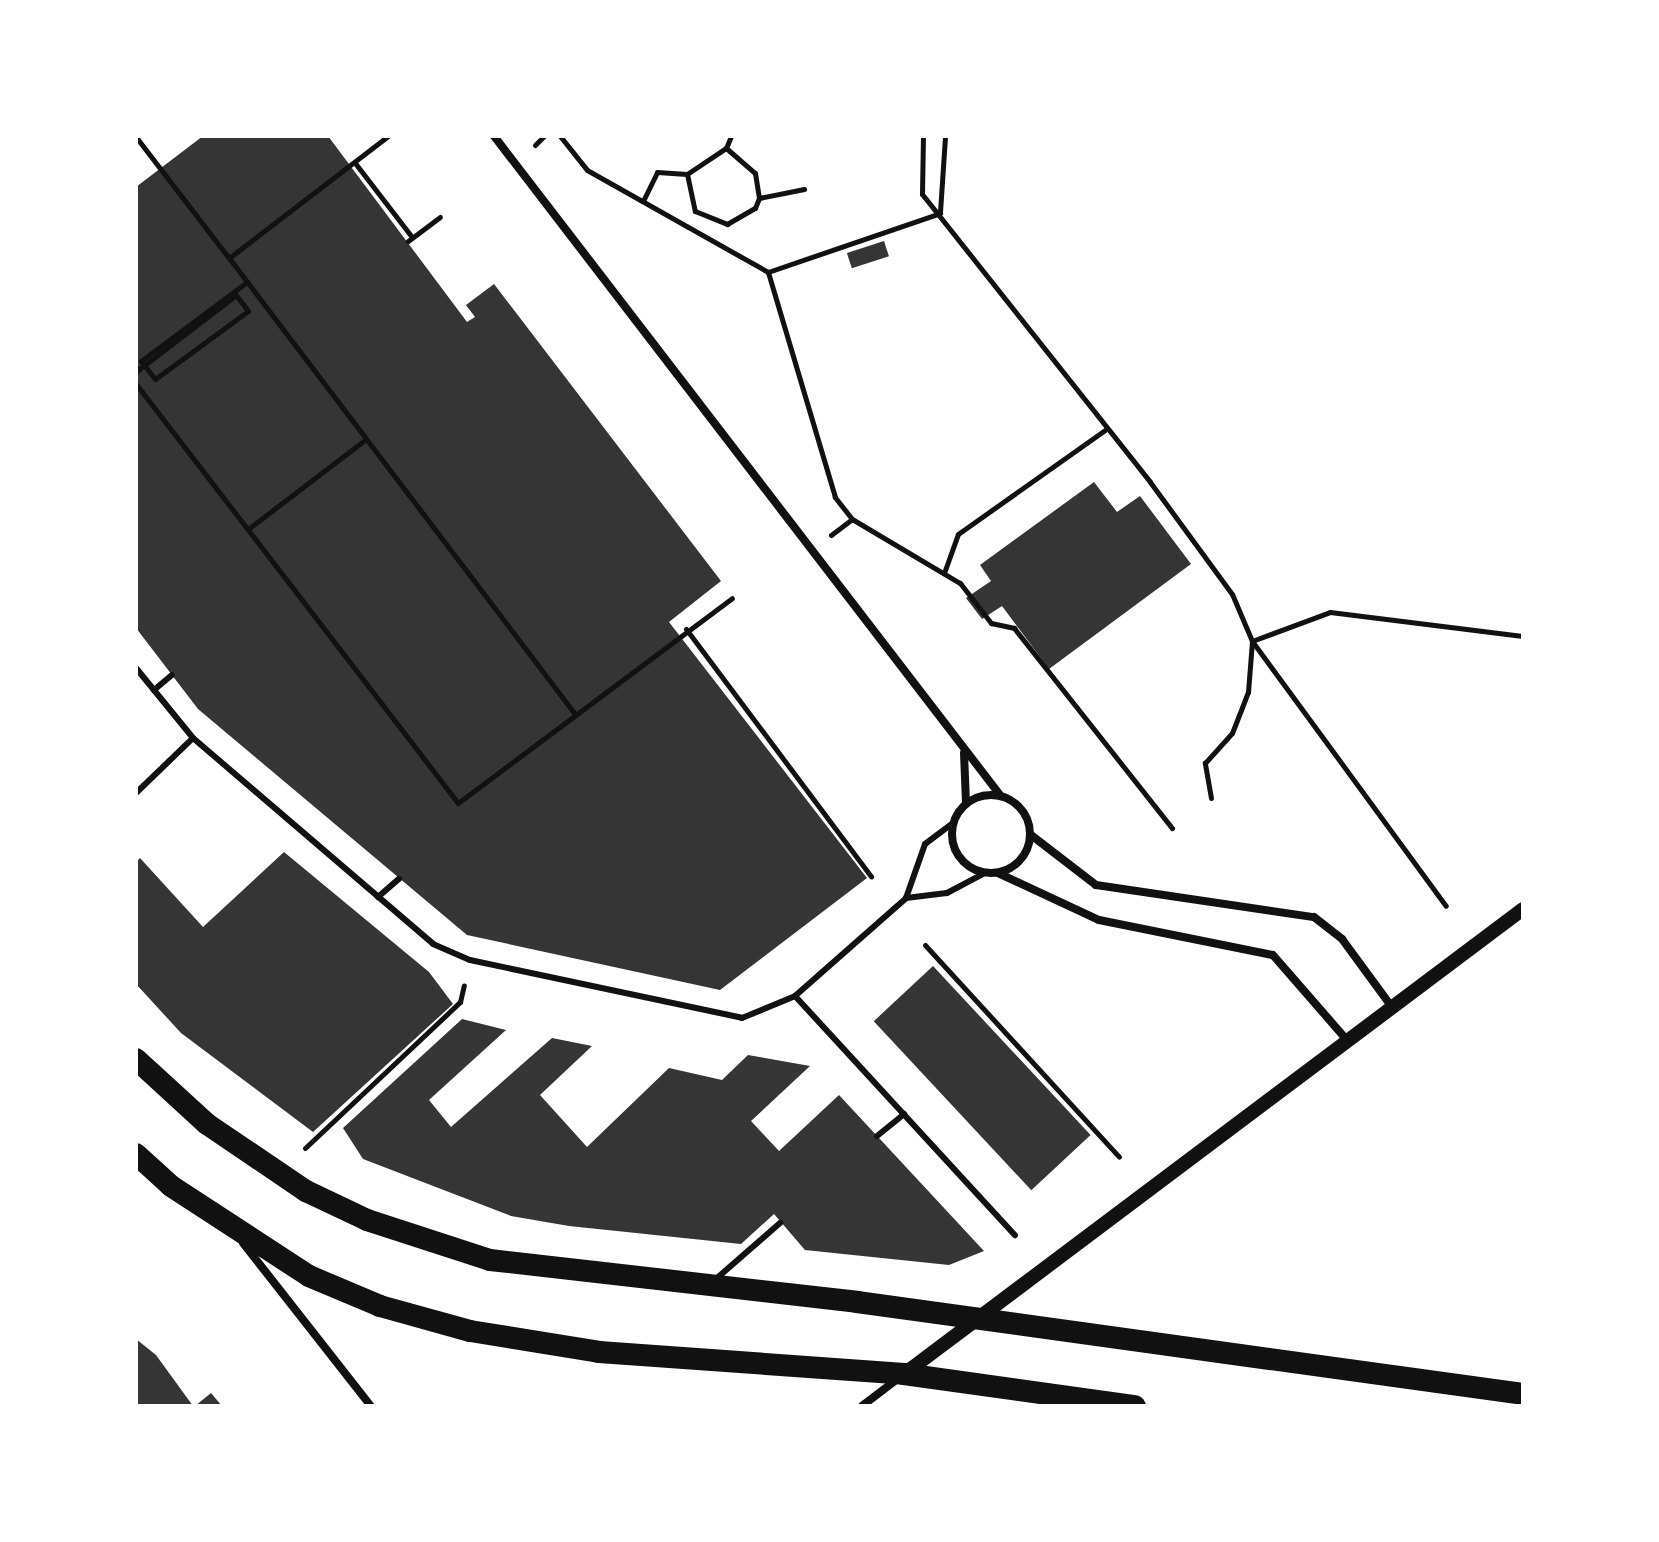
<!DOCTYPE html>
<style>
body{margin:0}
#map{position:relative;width:1659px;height:1542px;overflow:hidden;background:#fff;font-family:"Exo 2",sans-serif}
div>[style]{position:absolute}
.building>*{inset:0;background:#353535;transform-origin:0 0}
.path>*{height:5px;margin:-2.5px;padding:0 2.5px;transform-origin:2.5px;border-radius:2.5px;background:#111}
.service>*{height:6px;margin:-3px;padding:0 3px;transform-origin:3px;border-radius:3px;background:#111}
.minor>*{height:8px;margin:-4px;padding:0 4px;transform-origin:4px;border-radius:4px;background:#111}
.minor>.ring{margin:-4px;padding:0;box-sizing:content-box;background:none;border:8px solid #111;border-radius:50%}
.tertiary>*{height:14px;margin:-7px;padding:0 7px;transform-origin:7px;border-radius:7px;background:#111}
.trunk>*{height:22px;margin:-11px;padding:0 11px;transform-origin:11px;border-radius:11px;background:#111}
span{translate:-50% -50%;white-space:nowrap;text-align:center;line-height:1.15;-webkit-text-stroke:6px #fff;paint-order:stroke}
.frame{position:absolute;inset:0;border:138px solid #fff;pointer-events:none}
</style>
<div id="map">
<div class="building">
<i style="clip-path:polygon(203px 136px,328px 136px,467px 322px,475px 317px,466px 305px,494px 284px,721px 581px,669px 622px,867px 878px,720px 990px,467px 935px,198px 709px,136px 628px,136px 187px)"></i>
<i style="left:884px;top:241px;width:16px;height:39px;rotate:72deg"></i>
<i style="clip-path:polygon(1094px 482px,1117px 512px,1140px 496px,1191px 564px,1049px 669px,1002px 606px,982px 619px,966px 598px,991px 581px,980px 565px)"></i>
<i style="clip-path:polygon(284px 852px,429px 972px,453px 1004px,313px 1132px,181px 1033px,136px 984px,136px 862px,140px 858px,203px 927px)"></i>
<i style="left:933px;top:966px;width:231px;height:81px;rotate:47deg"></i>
<i style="clip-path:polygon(462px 1019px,506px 1030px,429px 1100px,451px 1127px,552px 1038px,592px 1046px,540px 1095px,587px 1147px,669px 1068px,722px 1080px,748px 1055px,810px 1066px,751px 1121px,779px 1151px,839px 1095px,984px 1251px,949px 1265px,805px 1250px,774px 1214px,741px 1244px,569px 1226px,511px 1216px,363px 1159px,343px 1128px)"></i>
<i style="clip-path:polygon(136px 1339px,156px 1355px,193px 1406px,136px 1406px)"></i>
<i style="clip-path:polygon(211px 1393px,222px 1406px,195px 1406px)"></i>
</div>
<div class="path">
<i style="left:388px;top:136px;width:200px;rotate:142.5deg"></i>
<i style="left:229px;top:258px;width:572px;rotate:52.81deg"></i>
<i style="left:560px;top:136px;width:43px;rotate:51.5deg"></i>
<i style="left:587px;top:170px;width:208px;rotate:29.4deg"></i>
<i style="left:923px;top:136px;width:58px;rotate:91deg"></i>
<i style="left:922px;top:194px;width:367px;rotate:51.6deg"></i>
<i style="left:1150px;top:482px;width:139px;rotate:53.8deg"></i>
<i style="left:1232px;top:594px;width:51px;rotate:66.9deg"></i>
<i style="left:1252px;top:641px;width:328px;rotate:53.8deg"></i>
<i style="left:136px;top:137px;width:153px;rotate:52.5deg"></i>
<i style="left:535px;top:145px;width:13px;rotate:-45deg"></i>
<i style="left:726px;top:148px;width:38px;rotate:41deg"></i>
<i style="left:755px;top:173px;width:24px;rotate:81deg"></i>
<i style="left:355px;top:163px;width:93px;rotate:52.4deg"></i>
<i style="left:687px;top:174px;width:38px;rotate:78deg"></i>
<i style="left:695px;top:211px;width:35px;rotate:22deg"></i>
<i style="left:727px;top:224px;width:32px;rotate:-30deg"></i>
<i style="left:755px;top:208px;width:11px;rotate:-68deg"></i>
<i style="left:759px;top:198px;width:46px;rotate:-11.3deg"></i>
<i style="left:643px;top:201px;width:32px;rotate:-64deg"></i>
<i style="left:657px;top:172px;width:30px;rotate:4deg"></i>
<i style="left:687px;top:174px;width:47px;rotate:-33.7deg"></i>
<i style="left:726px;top:148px;width:13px;rotate:-67deg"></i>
<i style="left:940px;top:212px;width:76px;rotate:-86.2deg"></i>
<i style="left:408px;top:241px;width:40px;rotate:-37deg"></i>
<i style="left:136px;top:367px;width:4px;rotate:56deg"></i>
<i style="left:138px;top:370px;width:123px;rotate:-37.4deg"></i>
<i style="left:236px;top:295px;width:20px;rotate:53deg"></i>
<i style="left:248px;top:311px;width:115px;rotate:143.8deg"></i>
<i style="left:155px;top:379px;width:23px;rotate:-128deg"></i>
<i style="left:141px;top:361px;width:132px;rotate:-36.7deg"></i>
<i style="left:136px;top:384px;width:528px;rotate:52.46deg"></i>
<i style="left:458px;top:803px;width:342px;rotate:-36.8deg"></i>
<i style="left:852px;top:519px;width:126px;rotate:30.7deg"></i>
<i style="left:960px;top:583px;width:51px;rotate:52.2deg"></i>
<i style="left:991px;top:623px;width:24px;rotate:12deg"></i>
<i style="left:1014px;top:628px;width:255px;rotate:51.7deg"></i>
<i style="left:248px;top:529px;width:148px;rotate:-37.3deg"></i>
<i style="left:831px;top:535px;width:26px;rotate:-37deg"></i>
<i style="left:852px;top:519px;width:28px;rotate:-128deg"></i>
<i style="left:835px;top:497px;width:235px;rotate:-106.6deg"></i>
<i style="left:768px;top:272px;width:182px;rotate:-18.9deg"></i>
<i style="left:944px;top:573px;width:41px;rotate:-70.3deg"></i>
<i style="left:958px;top:534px;width:180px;rotate:-35.3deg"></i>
<i style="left:686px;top:629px;width:309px;rotate:53.2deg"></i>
<i style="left:1211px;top:798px;width:36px;rotate:-100deg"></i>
<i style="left:1205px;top:763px;width:40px;rotate:-48deg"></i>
<i style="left:1232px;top:733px;width:44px;rotate:-68.7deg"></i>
<i style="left:1248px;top:692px;width:51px;rotate:-85.5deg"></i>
<i style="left:1252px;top:641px;width:83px;rotate:-20.4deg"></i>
<i style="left:1330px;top:612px;width:194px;rotate:7.1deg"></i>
<i style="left:925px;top:945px;width:287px;rotate:47.5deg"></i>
<i style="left:305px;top:1148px;width:213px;rotate:-43.3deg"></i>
<i style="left:460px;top:1002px;width:17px;rotate:-77deg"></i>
</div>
<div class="service">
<i style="left:136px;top:668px;width:90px;rotate:50.8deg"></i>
<i style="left:154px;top:690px;width:23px;rotate:-40deg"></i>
<i style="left:136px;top:793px;width:79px;rotate:-44deg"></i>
<i style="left:193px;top:738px;width:316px;rotate:40.6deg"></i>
<i style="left:433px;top:944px;width:40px;rotate:23.4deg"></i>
<i style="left:470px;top:960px;width:278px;rotate:12deg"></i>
<i style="left:742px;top:1018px;width:57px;rotate:-22.5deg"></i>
<i style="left:795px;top:996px;width:148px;rotate:-41.4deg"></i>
<i style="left:906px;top:898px;width:57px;rotate:-70.6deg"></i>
<i style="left:925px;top:844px;width:34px;rotate:-37deg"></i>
<i style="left:378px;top:897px;width:28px;rotate:-41deg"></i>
<i style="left:906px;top:898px;width:41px;rotate:-7deg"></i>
<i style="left:947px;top:893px;width:43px;rotate:-27.8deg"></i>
<i style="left:795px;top:996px;width:325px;rotate:47.4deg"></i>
<i style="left:877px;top:1136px;width:35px;rotate:-39deg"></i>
<i style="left:717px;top:1278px;width:84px;rotate:-41.1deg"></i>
</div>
<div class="minor">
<i style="left:494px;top:136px;width:831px;rotate:52.48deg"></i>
<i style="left:964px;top:753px;width:50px;rotate:87.7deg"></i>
<i class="ring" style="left:952px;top:795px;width:70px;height:70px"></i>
<i style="left:1031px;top:835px;width:82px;rotate:37.6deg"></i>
<i style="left:1096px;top:885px;width:220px;rotate:8.4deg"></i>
<i style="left:1314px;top:917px;width:36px;rotate:38deg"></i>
<i style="left:1342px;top:939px;width:83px;rotate:53.8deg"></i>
<i style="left:998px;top:873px;width:111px;rotate:25deg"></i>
<i style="left:1099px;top:920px;width:177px;rotate:11.4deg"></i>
<i style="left:1273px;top:955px;width:113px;rotate:49deg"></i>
<i style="left:243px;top:1243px;width:207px;rotate:51.9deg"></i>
<i style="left:862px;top:1406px;width:48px;rotate:-37.3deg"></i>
</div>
<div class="tertiary">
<i style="left:904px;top:1374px;width:774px;rotate:-36.91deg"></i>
</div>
<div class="trunk">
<i style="left:136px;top:1059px;width:96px;rotate:42.5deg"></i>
<i style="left:207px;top:1124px;width:120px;rotate:34.1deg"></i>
<i style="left:306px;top:1191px;width:68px;rotate:25.4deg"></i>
<i style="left:367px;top:1220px;width:129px;rotate:18deg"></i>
<i style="left:490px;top:1260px;width:369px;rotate:6.5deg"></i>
<i style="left:857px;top:1302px;width:672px;rotate:7.86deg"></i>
<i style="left:136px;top:1154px;width:47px;rotate:42.4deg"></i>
<i style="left:171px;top:1186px;width:165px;rotate:33.1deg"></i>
<i style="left:309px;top:1276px;width:77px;rotate:22.9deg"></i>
<i style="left:380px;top:1306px;width:93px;rotate:15.5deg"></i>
<i style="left:470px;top:1331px;width:131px;rotate:9.2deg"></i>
<i style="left:599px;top:1352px;width:306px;rotate:4.1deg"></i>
<i style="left:904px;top:1374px;width:233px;rotate:7.9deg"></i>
</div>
<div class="frame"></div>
</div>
